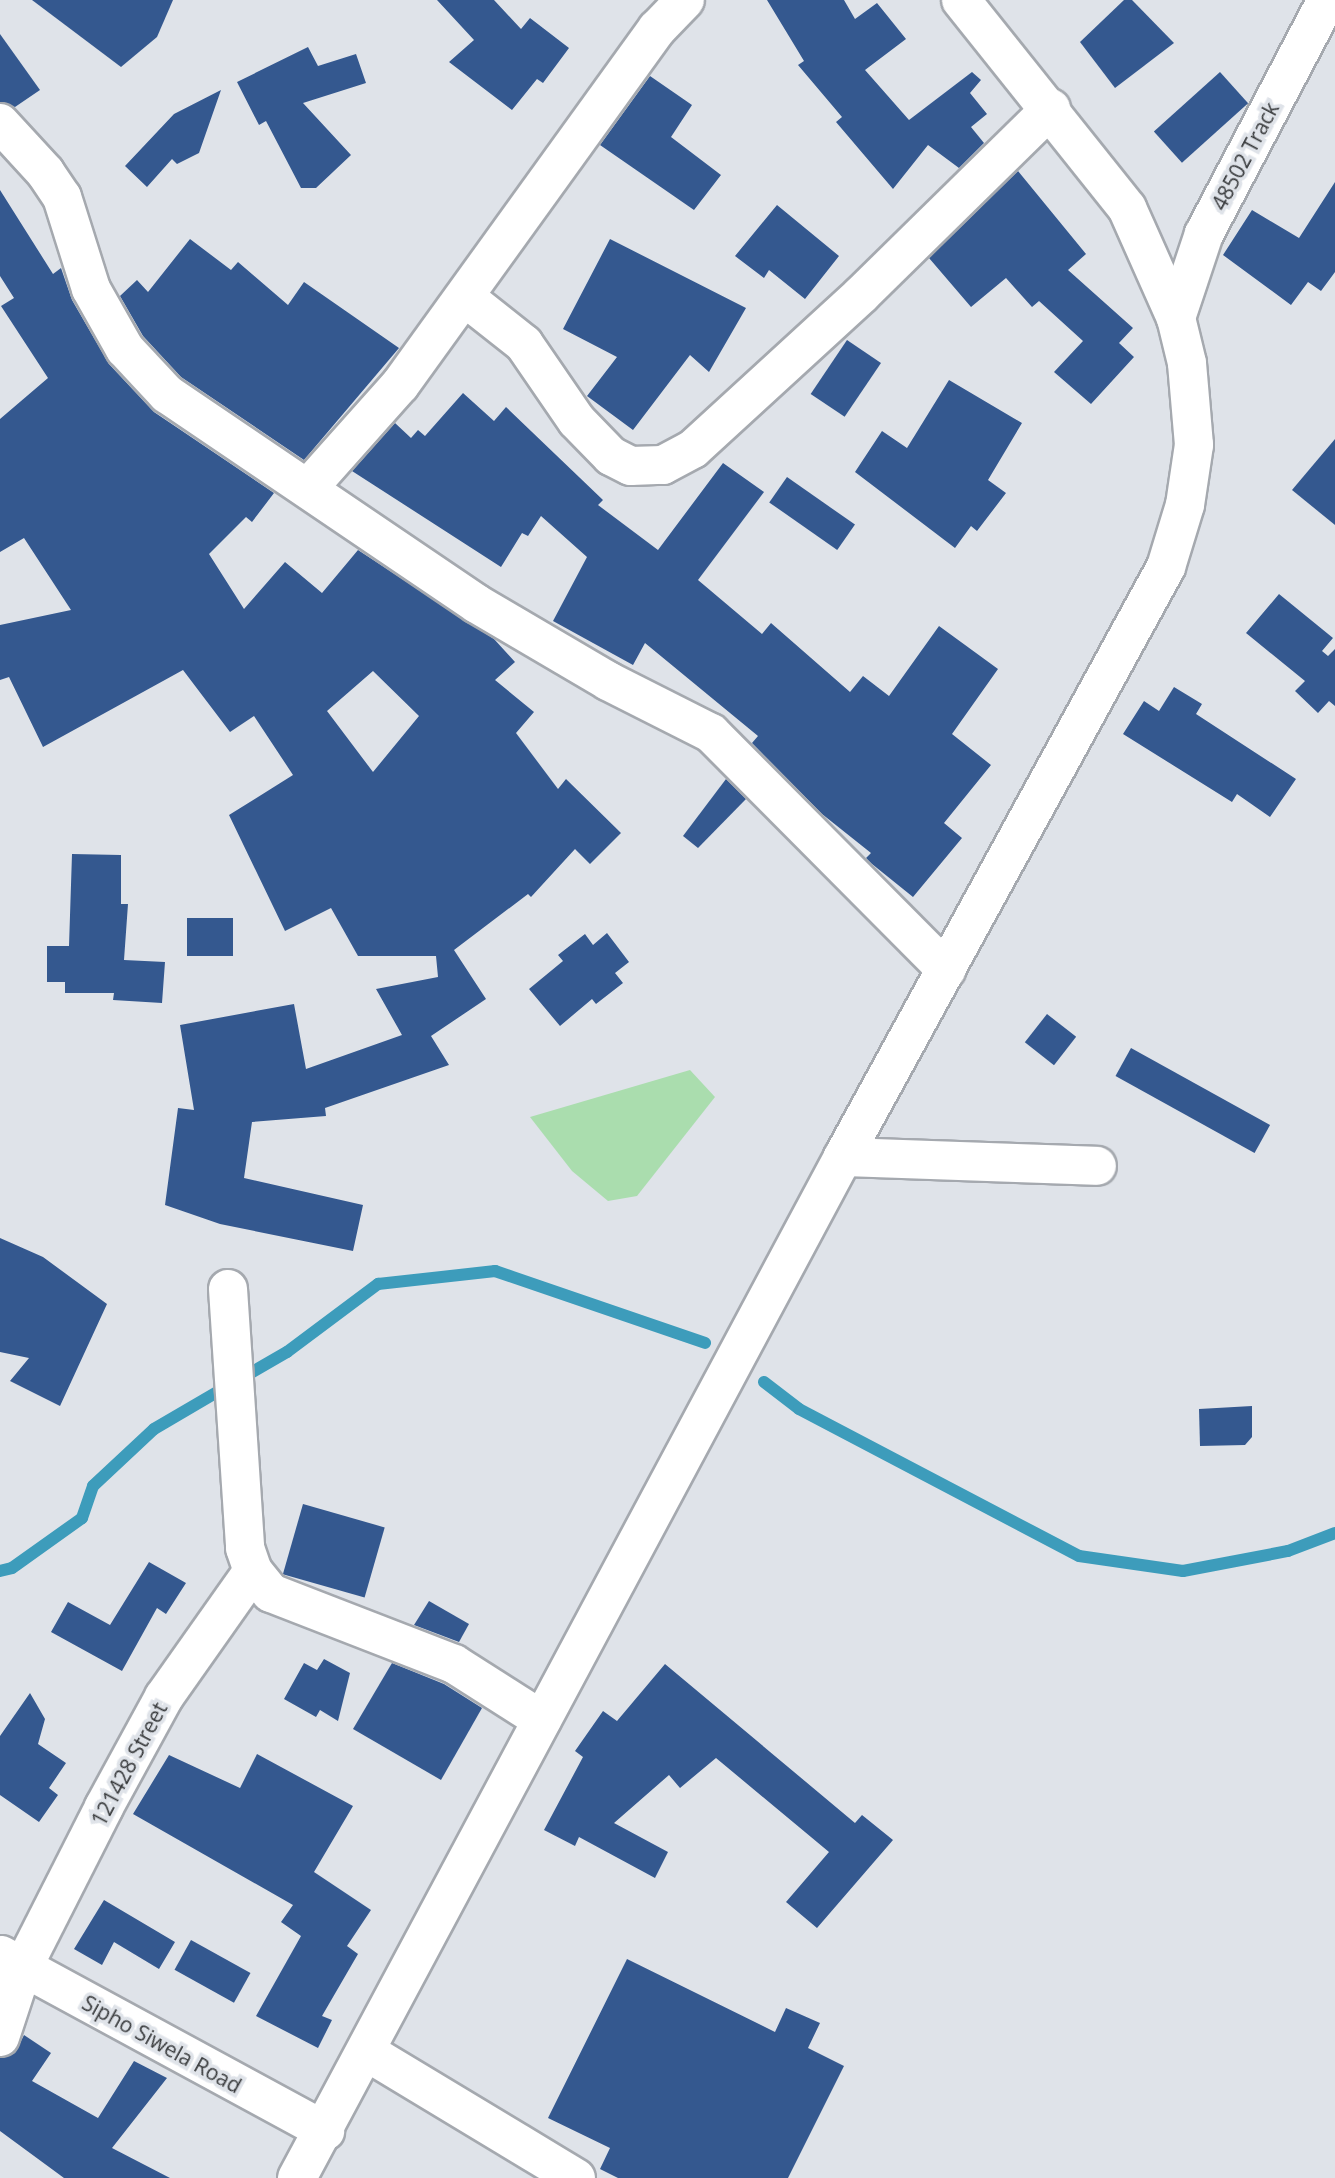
<!DOCTYPE html>
<style>
body{margin:0}
#map{position:relative;width:1335px;height:2178px;overflow:hidden;background:#dfe3e9;font-family:"Open Sans",sans-serif}
div>[style]{position:absolute}
.green>*{inset:0;background:#aaddae}
.stream>*{height:12px;margin:-6px;padding:0 6px;transform-origin:6px;border-radius:6px;background:#3d9cbb}
.building>*{inset:0;background:#34588f;transform-origin:0 0}
.roads{filter:drop-shadow(2px 0 #a5a9af) drop-shadow(-2px 0 #a5a9af) drop-shadow(0 2px #a5a9af) drop-shadow(0 -2px #a5a9af)}
.minor>*{height:38px;margin:-19px;padding:0 19px;transform-origin:19px;border-radius:19px;background:#fff}
span{translate:-50% -50%;white-space:nowrap;text-align:center;line-height:1.15;-webkit-text-stroke:7px #dfe3e9;paint-order:stroke}
.street-label{font-size:21px;color:#383a3c}
</style>
<div id="map">
<div class="green">
<i style="clip-path:polygon(690px 1070px,715px 1097px,637px 1196px,608px 1201px,572px 1171px,530px 1117px)"></i>
</div>
<div class="stream">
<i style="left:247px;top:1375px;width:46px;rotate:-29.9deg"></i>
<i style="left:287px;top:1352px;width:114px;rotate:-36.8deg"></i>
<i style="left:378px;top:1284px;width:118px;rotate:-6.3deg"></i>
<i style="left:495px;top:1271px;width:222px;rotate:18.9deg"></i>
<i style="left:764px;top:1382px;width:44px;rotate:37.6deg"></i>
<i style="left:799px;top:1409px;width:316px;rotate:27.7deg"></i>
<i style="left:1079px;top:1556px;width:105px;rotate:8.2deg"></i>
<i style="left:1183px;top:1571px;width:107px;rotate:-10.8deg"></i>
<i style="left:1288px;top:1551px;width:50px;rotate:-21deg"></i>
<i style="left:0;top:1571px;width:12px;rotate:-14deg"></i>
<i style="left:12px;top:1568px;width:86px;rotate:-35.5deg"></i>
<i style="left:82px;top:1518px;width:34px;rotate:-71deg"></i>
<i style="left:93px;top:1486px;width:83px;rotate:-43.1deg"></i>
<i style="left:154px;top:1429px;width:73px;rotate:-30.4deg"></i>
</div>
<div class="building">
<i style="clip-path:polygon(32px 0,173px 0,157px 37px,121px 67px)"></i>
<i style="clip-path:polygon(437px 0,494px 0,521px 29px,530px 18px,569px 48px,543px 83px,537px 79px,512px 110px,449px 62px,474px 40px)"></i>
<i style="clip-path:polygon(767px 0,844px 0,855px 19px,877px 3px,906px 39px,865px 70px,909px 120px,972px 72px,981px 80px,970px 93px,987px 114px,971px 127px,984px 143px,959px 168px,928px 145px,893px 189px,836px 122px,842px 117px,798px 65px,804px 61px)"></i>
<i style="clip-path:polygon(1124px 0,1132px 0,1174px 43px,1115px 88px,1080px 42px)"></i>
<i style="clip-path:polygon(0 34px,40px 90px,15px 107px,0 102px)"></i>
<i style="clip-path:polygon(308px 47px,318px 66px,356px 54px,366px 83px,303px 103px,351px 155px,316px 188px,301px 188px,266px 121px,259px 125px,237px 82px)"></i>
<i style="left:1220px;top:72px;width:42px;height:89px;rotate:48deg"></i>
<i style="clip-path:polygon(650px 76px,692px 105px,671px 137px,721px 175px,694px 210px,600px 145px)"></i>
<i style="clip-path:polygon(221px 90px,199px 153px,177px 164px,172px 159px,147px 187px,125px 166px,174px 114px)"></i>
<i style="clip-path:polygon(1018px 171px,1086px 254px,1068px 270px,1133px 328px,1119px 343px,1134px 357px,1091px 404px,1054px 372px,1083px 341px,1039px 301px,1032px 307px,1006px 278px,971px 307px,929px 258px)"></i>
<i style="clip-path:polygon(1335px 182px,1335px 272px,1321px 291px,1308px 282px,1291px 305px,1223px 255px,1252px 210px,1299px 238px)"></i>
<i style="clip-path:polygon(evenodd,0 190px,53px 274px,61px 268px,72px 300px,109px 364px,154px 412px,274px 493px,252px 522px,246px 517px,209px 554px,244px 609px,285px 562px,322px 593px,358px 550px,494px 639px,515px 662px,495px 680px,534px 712px,516px 733px,558px 789px,566px 779px,621px 833px,590px 864px,575px 849px,531px 897px,528px 894px,454px 950px,486px 999px,431px 1036px,449px 1065px,325px 1108px,326px 1116px,252px 1122px,244px 1178px,363px 1205px,353px 1251px,220px 1224px,165px 1205px,178px 1108px,194px 1110px,180px 1025px,294px 1004px,306px 1069px,402px 1035px,376px 989px,438px 977px,436px 956px,358px 956px,331px 908px,285px 931px,229px 815px,293px 775px,254px 716px,230px 732px,183px 670px,43px 747px,9px 677px,0 680px,0 625px,71px 610px,24px 538px,0 552px,0 419px,48px 378px,1px 306px,14px 298px,0 276px,0 190px,373px 671px,419px 716px,373px 772px,327px 711px,373px 671px)"></i>
<i style="clip-path:polygon(777px 205px,839px 256px,805px 299px,769px 270px,764px 278px,735px 256px)"></i>
<i style="clip-path:polygon(190px 239px,231px 270px,238px 262px,288px 305px,304px 282px,399px 348px,304px 460px,181px 377px,143px 336px,120px 296px,137px 280px,148px 292px)"></i>
<i style="clip-path:polygon(610px 239px,746px 308px,709px 372px,690px 355px,633px 430px,587px 396px,617px 357px,563px 329px)"></i>
<i style="left:847px;top:340px;width:41px;height:65px;rotate:34deg"></i>
<i style="clip-path:polygon(949px 380px,1022px 423px,988px 480px,1006px 493px,977px 531px,971px 526px,955px 548px,855px 472px,882px 431px,907px 448px)"></i>
<i style="clip-path:polygon(463px 393px,494px 421px,506px 407px,603px 500px,598px 505px,658px 550px,723px 463px,764px 492px,698px 580px,762px 634px,771px 623px,850px 692px,863px 676px,889px 696px,939px 626px,998px 669px,952px 734px,991px 765px,944px 823px,962px 838px,913px 897px,872px 864px,866px 858px,871px 853px,822px 814px,752px 743px,758px 736px,645px 643px,633px 665px,553px 621px,587px 557px,541px 516px,528px 536px,522px 533px,501px 567px,352px 471px,395px 423px,411px 438px,418px 430px,425px 436px)"></i>
<i style="clip-path:polygon(1335px 439px,1335px 525px,1292px 490px)"></i>
<i style="left:787px;top:477px;width:83px;height:31px;rotate:35deg"></i>
<i style="clip-path:polygon(1279px 594px,1333px 638px,1322px 651px,1328px 656px,1335px 649px,1335px 706px,1329px 701px,1318px 713px,1295px 691px,1305px 681px,1246px 633px)"></i>
<i style="clip-path:polygon(1174px 687px,1202px 704px,1196px 714px,1296px 779px,1270px 817px,1237px 794px,1232px 802px,1123px 734px,1144px 701px,1159px 711px)"></i>
<i style="clip-path:polygon(726px 779px,746px 799px,698px 848px,683px 836px)"></i>
<i style="clip-path:polygon(72px 854px,121px 855px,121px 904px,128px 904px,124px 960px,165px 962px,162px 1003px,113px 1000px,114px 993px,65px 993px,65px 982px,47px 982px,47px 946px,69px 946px)"></i>
<i style="left:187px;top:918px;width:46px;height:38px"></i>
<i style="clip-path:polygon(607px 933px,629px 962px,615px 973px,623px 983px,596px 1004px,592px 999px,560px 1026px,529px 989px,563px 961px,558px 955px,585px 934px,593px 945px)"></i>
<i style="left:1047px;top:1014px;width:37px;height:36px;rotate:38deg"></i>
<i style="left:1131px;top:1048px;width:159px;height:32px;rotate:29deg"></i>
<i style="clip-path:polygon(0 1238px,43px 1257px,107px 1304px,60px 1406px,10px 1381px,29px 1358px,0 1352px)"></i>
<i style="clip-path:polygon(1252px 1406px,1252px 1437px,1245px 1445px,1200px 1446px,1199px 1409px)"></i>
<i style="left:303px;top:1504px;width:85px;height:73px;rotate:16deg"></i>
<i style="clip-path:polygon(149px 1562px,186px 1583px,166px 1614px,157px 1608px,122px 1671px,51px 1632px,68px 1602px,110px 1625px)"></i>
<i style="clip-path:polygon(429px 1601px,469px 1624px,459px 1642px,414px 1625px)"></i>
<i style="clip-path:polygon(324px 1659px,350px 1673px,338px 1721px,320px 1710px,316px 1717px,284px 1699px,304px 1663px,317px 1670px)"></i>
<i style="clip-path:polygon(392px 1663px,444px 1684px,482px 1708px,441px 1780px,353px 1729px)"></i>
<i style="clip-path:polygon(665px 1664px,855px 1823px,862px 1815px,893px 1840px,817px 1928px,786px 1902px,829px 1852px,716px 1758px,680px 1788px,669px 1775px,614px 1823px,668px 1852px,655px 1878px,579px 1837px,575px 1846px,544px 1830px,583px 1757px,575px 1751px,603px 1711px,617px 1721px)"></i>
<i style="clip-path:polygon(30px 1693px,45px 1719px,38px 1744px,66px 1763px,49px 1788px,58px 1795px,39px 1822px,0 1795px,0 1736px)"></i>
<i style="clip-path:polygon(257px 1754px,353px 1806px,314px 1872px,371px 1910px,347px 1946px,358px 1954px,322px 2016px,332px 2020px,318px 2048px,256px 2016px,301px 1936px,281px 1922px,293px 1905px,133px 1814px,169px 1755px,240px 1788px)"></i>
<i style="clip-path:polygon(104px 1900px,175px 1942px,159px 1969px,114px 1942px,102px 1965px,74px 1949px)"></i>
<i style="left:191px;top:1940px;width:68px;height:34px;rotate:29deg"></i>
<i style="clip-path:polygon(627px 1959px,775px 2032px,786px 2008px,820px 2023px,808px 2048px,844px 2066px,788px 2178px,618px 2178px,600px 2169px,610px 2148px,548px 2118px)"></i>
<i style="clip-path:polygon(24px 2035px,51px 2053px,32px 2081px,98px 2118px,134px 2061px,167px 2078px,112px 2148px,170px 2178px,64px 2178px,0 2131px,0 2058px,15px 2053px)"></i>
</div>
<div class="roads">
<div class="minor">
<i style="left:0;top:123px;width:67px;rotate:47.4deg"></i>
<i style="left:45px;top:172px;width:30px;rotate:56deg"></i>
<i style="left:62px;top:197px;width:96px;rotate:72.5deg"></i>
<i style="left:91px;top:289px;width:69px;rotate:60.5deg"></i>
<i style="left:125px;top:349px;width:62px;rotate:47deg"></i>
<i style="left:167px;top:394px;width:374px;rotate:34.1deg"></i>
<i style="left:477px;top:604px;width:152px;rotate:30.4deg"></i>
<i style="left:608px;top:681px;width:115px;rotate:26.8deg"></i>
<i style="left:711px;top:733px;width:334px;rotate:45.2deg"></i>
<i style="left:466px;top:298px;width:74px;rotate:38.4deg"></i>
<i style="left:524px;top:344px;width:93px;rotate:55.5deg"></i>
<i style="left:577px;top:421px;width:49px;rotate:45.8deg"></i>
<i style="left:611px;top:456px;width:22px;rotate:27deg"></i>
<i style="left:631px;top:466px;width:32px;rotate:-2deg"></i>
<i style="left:663px;top:465px;width:34px;rotate:-28deg"></i>
<i style="left:693px;top:449px;width:229px;rotate:-42.5deg"></i>
<i style="left:862px;top:294px;width:265px;rotate:-44.5deg"></i>
<i style="left:1176px;top:318px;width:89px;rotate:-71.6deg"></i>
<i style="left:1204px;top:234px;width:264px;rotate:-62.3deg"></i>
<i style="left:309px;top:487px;width:137px;rotate:-48.3deg"></i>
<i style="left:400px;top:385px;width:439px;rotate:-54.2deg"></i>
<i style="left:657px;top:29px;width:40px;rotate:-46deg"></i>
<i style="left:843px;top:1157px;width:254px;rotate:2deg"></i>
<i style="left:228px;top:1289px;width:260px;rotate:86.2deg"></i>
<i style="left:245px;top:1548px;width:24px;rotate:71deg"></i>
<i style="left:253px;top:1571px;width:28px;rotate:51deg"></i>
<i style="left:271px;top:1593px;width:196px;rotate:21.2deg"></i>
<i style="left:454px;top:1664px;width:104px;rotate:32.5deg"></i>
<i style="left:1px;top:1955px;width:369px;rotate:28.5deg"></i>
<i style="left:0;top:2037px;width:74px;rotate:-71.8deg"></i>
<i style="left:23px;top:1967px;width:179px;rotate:-63.1deg"></i>
<i style="left:104px;top:1807px;width:125px;rotate:-61.4deg"></i>
<i style="left:164px;top:1697px;width:154px;rotate:-54.8deg"></i>
<i style="left:367px;top:2052px;width:244px;rotate:31.1deg"></i>
<i style="left:297px;top:2178px;width:1158px;rotate:-61.86deg"></i>
<i style="left:843px;top:1157px;width:673px;rotate:-61.3deg"></i>
<i style="left:1166px;top:567px;width:65px;rotate:-73deg"></i>
<i style="left:1185px;top:505px;width:61px;rotate:-81.5deg"></i>
<i style="left:1194px;top:445px;width:82px;rotate:-94.9deg"></i>
<i style="left:1187px;top:363px;width:46px;rotate:-103.7deg"></i>
<i style="left:1176px;top:318px;width:120px;rotate:-114deg"></i>
<i style="left:1127px;top:208px;width:266px;rotate:-128.6deg"></i>
</div>
</div>
<div class="street-label">
<span style="left:1245px;top:156px;rotate:-62deg">48502 Track</span>
<span style="left:129px;top:1764px;rotate:-62deg">121428 Street</span>
<span style="left:162px;top:2044px;rotate:29deg">Sipho Siwela Road</span>
</div>
</div>
